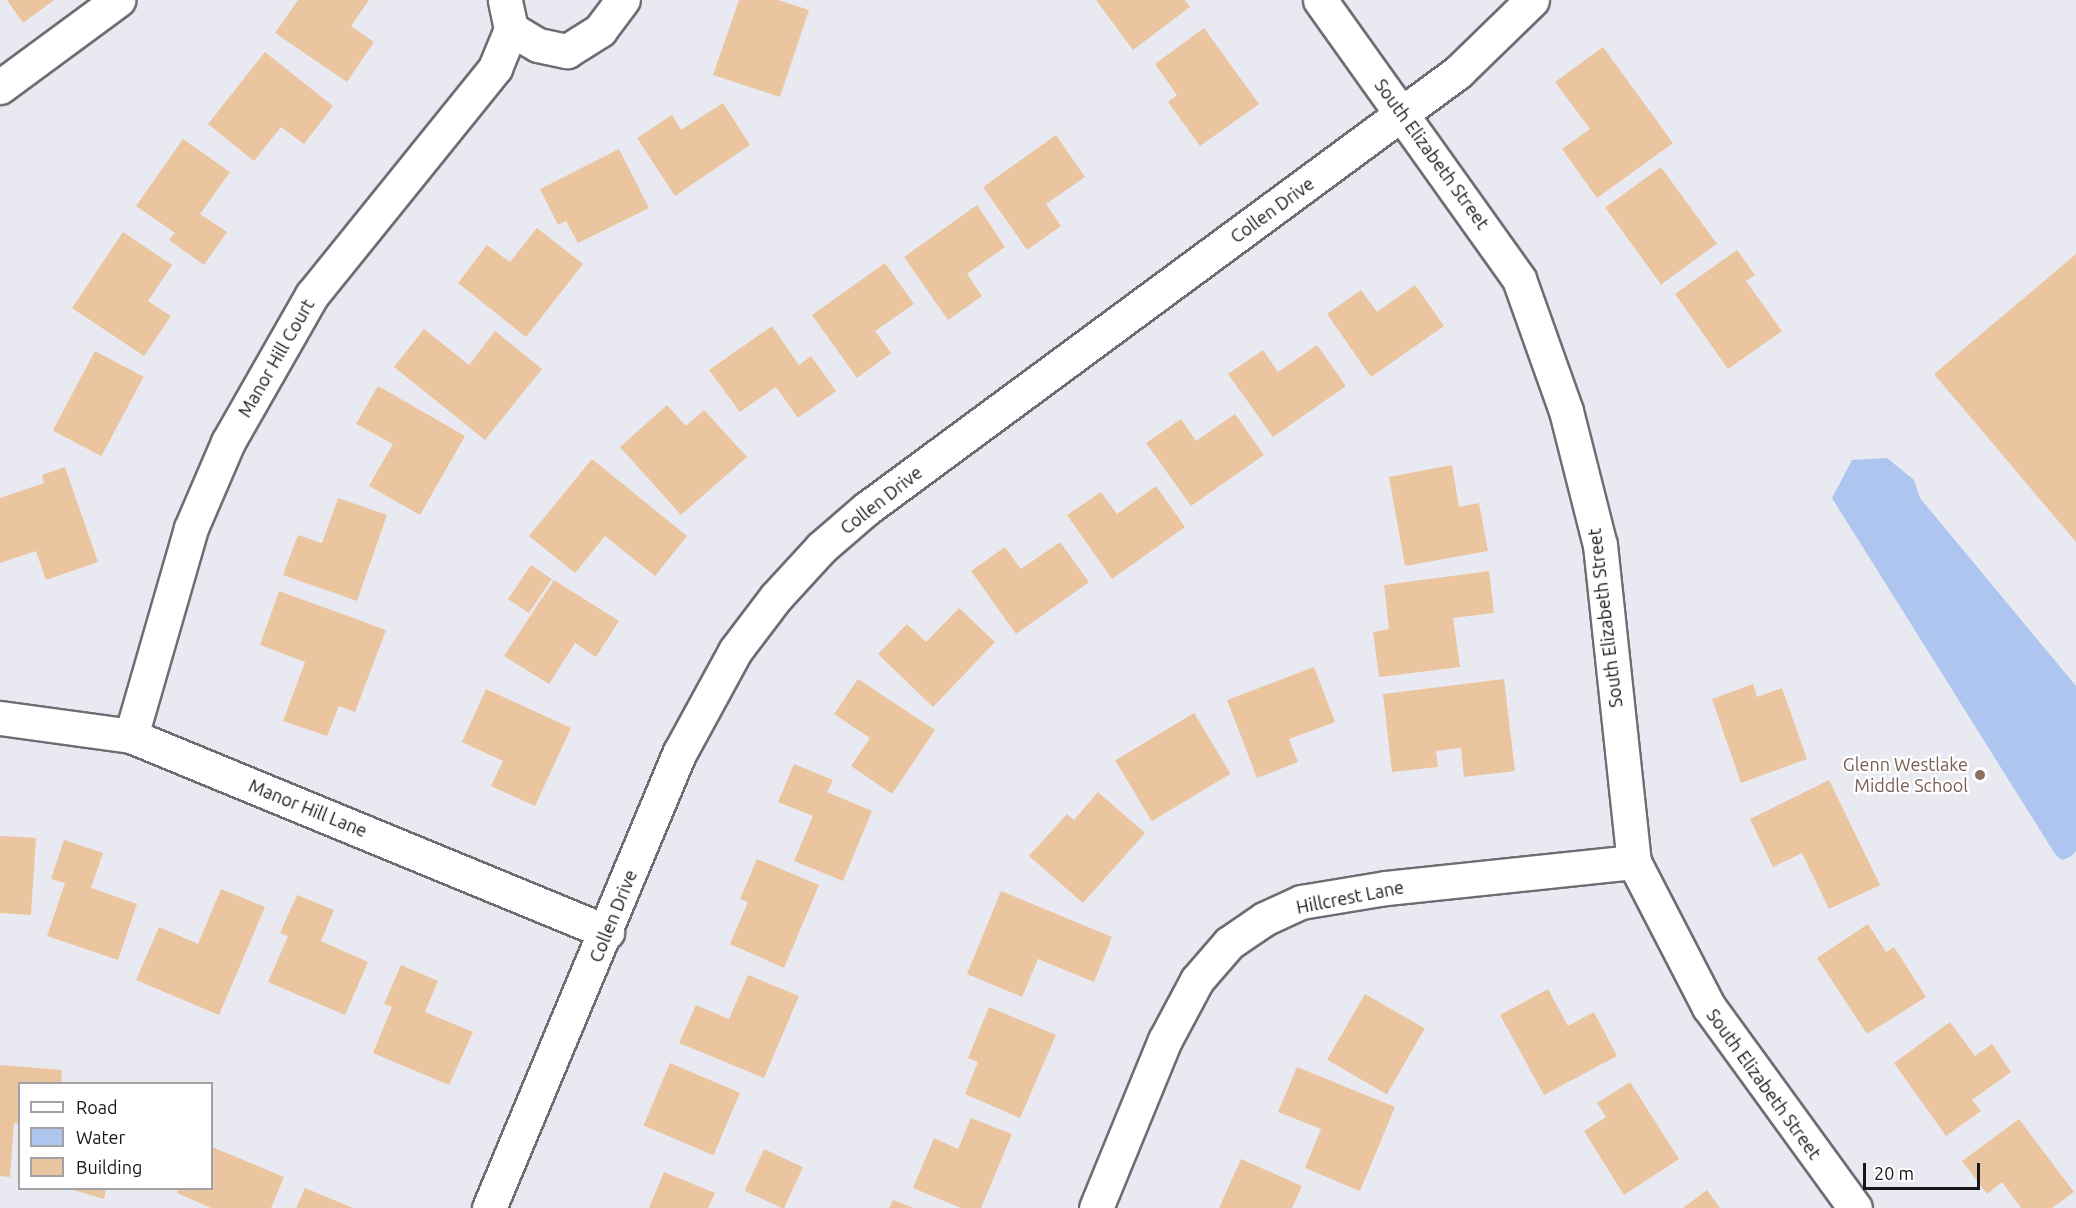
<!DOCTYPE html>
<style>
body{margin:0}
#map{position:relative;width:2076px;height:1208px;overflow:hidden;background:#e9eaf1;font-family:Ubuntu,sans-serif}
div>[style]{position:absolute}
.water>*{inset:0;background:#aec5f0}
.building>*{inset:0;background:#ebc59f;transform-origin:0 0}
.roads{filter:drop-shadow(2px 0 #6d6e74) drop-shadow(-2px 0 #6d6e74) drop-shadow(0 2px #6d6e74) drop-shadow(0 -2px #6d6e74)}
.minor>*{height:33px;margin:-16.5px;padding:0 16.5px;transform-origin:16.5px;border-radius:16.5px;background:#fff}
.dots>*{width:16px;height:16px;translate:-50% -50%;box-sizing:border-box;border:3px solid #fff;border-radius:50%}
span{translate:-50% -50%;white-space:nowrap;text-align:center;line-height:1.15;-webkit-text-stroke:4.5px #fff;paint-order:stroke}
.street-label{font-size:18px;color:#151618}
.education-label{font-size:18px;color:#785e54}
.right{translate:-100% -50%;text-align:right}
.legend{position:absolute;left:18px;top:1082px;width:195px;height:108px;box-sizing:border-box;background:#fff;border:2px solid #a1a2a3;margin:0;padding:8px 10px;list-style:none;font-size:18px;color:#151618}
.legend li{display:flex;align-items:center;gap:12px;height:30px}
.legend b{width:30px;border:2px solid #a1a2a3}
.scale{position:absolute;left:1863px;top:1163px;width:117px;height:27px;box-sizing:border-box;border:3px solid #151618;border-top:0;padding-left:8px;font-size:18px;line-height:21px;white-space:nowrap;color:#151618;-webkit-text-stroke:4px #fff;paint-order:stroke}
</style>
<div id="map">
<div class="water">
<i style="clip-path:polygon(1887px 458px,1914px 480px,1920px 498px,2076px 686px,2076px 851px,2070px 857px,2062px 860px,2055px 854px,1832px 498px,1852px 460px)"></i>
</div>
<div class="building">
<i style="clip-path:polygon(7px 0,54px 0,23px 23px)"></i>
<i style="clip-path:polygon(298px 0,369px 0,351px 26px,374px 42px,347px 82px,275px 33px)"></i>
<i style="clip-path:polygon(739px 0,778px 0,809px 10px,780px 97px,713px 75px)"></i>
<i style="clip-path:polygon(1096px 0,1185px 0,1190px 7px,1133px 50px)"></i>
<i style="clip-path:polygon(1204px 28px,1259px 104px,1200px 146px,1168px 102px,1177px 95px,1155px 64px)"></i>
<i style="clip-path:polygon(1603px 47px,1673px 143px,1597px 198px,1562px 149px,1590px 129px,1555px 82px)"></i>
<i style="clip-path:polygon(265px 52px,333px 106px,304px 144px,281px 127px,254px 161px,208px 124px)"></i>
<i style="clip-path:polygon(723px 103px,750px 145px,675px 196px,637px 138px,672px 115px,681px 130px)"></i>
<i style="clip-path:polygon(1056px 135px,1085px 177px,1046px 204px,1061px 226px,1027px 250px,983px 187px)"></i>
<i style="clip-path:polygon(183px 139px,230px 172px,200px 214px,227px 232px,204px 265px,169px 240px,175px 233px,136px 206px)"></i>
<i style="clip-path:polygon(619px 149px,649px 208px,578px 243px,566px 221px,558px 225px,540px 189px)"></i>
<i style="left:1661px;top:167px;width:95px;height:69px;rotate:54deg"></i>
<i style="clip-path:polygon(977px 205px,1005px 247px,967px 274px,982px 296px,948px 320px,904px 257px)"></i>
<i style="clip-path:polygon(537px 228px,583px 264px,526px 337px,458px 283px,487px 245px,510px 262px)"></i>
<i style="clip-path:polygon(123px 232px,172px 265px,148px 301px,171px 316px,144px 356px,72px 308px)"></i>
<i style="clip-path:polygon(1737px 250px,1755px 275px,1746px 281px,1782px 331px,1728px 369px,1675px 294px)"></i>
<i style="clip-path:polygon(2076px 254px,2076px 542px,1934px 374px)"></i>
<i style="clip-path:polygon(885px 263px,914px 304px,875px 331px,891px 353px,857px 378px,812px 315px)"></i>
<i style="clip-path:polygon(1415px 285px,1444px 326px,1371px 377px,1327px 314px,1361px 290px,1377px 312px)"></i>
<i style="clip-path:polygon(772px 326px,799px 365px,811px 356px,836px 391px,798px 418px,776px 387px,740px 412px,709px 370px)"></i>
<i style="clip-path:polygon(424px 329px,469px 365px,495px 331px,542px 369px,485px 440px,394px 367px)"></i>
<i style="clip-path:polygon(1317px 345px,1346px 386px,1273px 437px,1228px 374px,1263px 350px,1278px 372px)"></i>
<i style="left:95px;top:351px;width:55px;height:90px;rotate:28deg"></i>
<i style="clip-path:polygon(378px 386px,465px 436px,420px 515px,369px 486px,393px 444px,356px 424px)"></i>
<i style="clip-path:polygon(667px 405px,686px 426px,704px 410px,747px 457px,681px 515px,620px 447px)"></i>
<i style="clip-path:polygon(1235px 414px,1264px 455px,1191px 506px,1146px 443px,1181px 419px,1196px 441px)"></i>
<i style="clip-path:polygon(592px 459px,687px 536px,655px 576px,605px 536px,575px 573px,529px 536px)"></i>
<i style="clip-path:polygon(1452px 465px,1459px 507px,1479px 503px,1488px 551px,1405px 566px,1389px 477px)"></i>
<i style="clip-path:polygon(65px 467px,98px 562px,46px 580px,36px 551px,0 563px,0 498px,44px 483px,42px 475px)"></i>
<i style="clip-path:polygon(1156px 486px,1185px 527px,1112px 579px,1067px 515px,1101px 492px,1117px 514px)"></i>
<i style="clip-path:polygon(338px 498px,387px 515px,357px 601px,283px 575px,298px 535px,322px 543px)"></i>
<i style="clip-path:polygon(1060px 542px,1089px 582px,1016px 634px,971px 571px,1005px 547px,1021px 569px)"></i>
<i style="left:531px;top:565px;width:25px;height:41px;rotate:34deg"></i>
<i style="clip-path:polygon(1489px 571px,1494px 613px,1453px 618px,1460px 667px,1379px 677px,1373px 632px,1389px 629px,1384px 585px)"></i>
<i style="clip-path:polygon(554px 580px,619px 621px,596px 657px,575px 643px,549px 684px,504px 656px)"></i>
<i style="clip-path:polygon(279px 591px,386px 630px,355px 712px,339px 706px,327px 736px,283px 721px,305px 662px,260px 645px)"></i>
<i style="clip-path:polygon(959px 608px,995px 642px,933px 707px,878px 654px,907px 624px,926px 642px)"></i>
<i style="clip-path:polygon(1314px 667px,1335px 722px,1289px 739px,1298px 762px,1257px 778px,1227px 700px)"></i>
<i style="clip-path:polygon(858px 679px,935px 730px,892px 794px,851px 766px,870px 738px,834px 714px)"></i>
<i style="clip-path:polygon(1504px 679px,1515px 771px,1464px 777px,1461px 748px,1436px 751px,1438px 767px,1392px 772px,1383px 694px)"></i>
<i style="clip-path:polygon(1753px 684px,1757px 697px,1782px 688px,1807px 759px,1741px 783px,1712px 699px)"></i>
<i style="clip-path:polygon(486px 689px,571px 728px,535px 806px,491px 786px,503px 761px,462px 742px)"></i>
<i style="left:1194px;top:713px;width:71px;height:92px;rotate:59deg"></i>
<i style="clip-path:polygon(794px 764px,833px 780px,827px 792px,872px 811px,843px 881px,794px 861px,813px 816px,778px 802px)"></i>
<i style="clip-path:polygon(1829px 780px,1880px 885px,1829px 909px,1802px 853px,1773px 867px,1750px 819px)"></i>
<i style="clip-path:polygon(1098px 792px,1145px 833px,1083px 903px,1029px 856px,1067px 814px,1074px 820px)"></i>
<i style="clip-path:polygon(0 836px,36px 838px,31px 915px,0 913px)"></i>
<i style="clip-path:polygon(64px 840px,103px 853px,91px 888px,137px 904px,118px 960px,47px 936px,65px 883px,51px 879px)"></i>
<i style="clip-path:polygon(757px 859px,819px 885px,784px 968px,730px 944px,748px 902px,740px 899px)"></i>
<i style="clip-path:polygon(221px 889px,265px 907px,219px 1015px,136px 980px,159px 927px,198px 944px)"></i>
<i style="clip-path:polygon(1001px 891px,1112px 937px,1094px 982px,1038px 959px,1022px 997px,967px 974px)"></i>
<i style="clip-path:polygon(297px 895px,334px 910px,321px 941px,368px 962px,345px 1015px,268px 982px,288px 936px,280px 933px)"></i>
<i style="clip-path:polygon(1868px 924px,1886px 952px,1894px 947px,1926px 997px,1867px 1034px,1817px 958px)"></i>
<i style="clip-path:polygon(401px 965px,438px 981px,425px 1012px,473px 1032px,449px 1085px,373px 1053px,392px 1007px,384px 1004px)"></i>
<i style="clip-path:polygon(748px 975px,799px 996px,764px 1078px,679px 1043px,696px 1005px,729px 1019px)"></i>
<i style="clip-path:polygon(1548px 989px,1568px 1026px,1594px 1012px,1617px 1056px,1544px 1095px,1500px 1015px)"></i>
<i style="left:1365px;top:994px;width:69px;height:76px;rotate:30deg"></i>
<i style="clip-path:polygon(989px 1007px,1056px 1035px,1020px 1118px,965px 1094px,978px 1062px,968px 1058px)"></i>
<i style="clip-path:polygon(1950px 1022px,1975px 1056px,1992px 1044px,2011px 1072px,1972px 1100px,1981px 1111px,1946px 1136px,1894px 1063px)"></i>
<i style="left:670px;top:1063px;width:76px;height:68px;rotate:23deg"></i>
<i style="clip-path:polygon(0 1065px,62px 1070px,61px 1084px,20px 1084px,20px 1124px,14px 1123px,10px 1177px,0 1176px)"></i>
<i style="clip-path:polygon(1297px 1067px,1395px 1107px,1360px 1191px,1305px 1168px,1321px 1129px,1278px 1112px)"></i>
<i style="clip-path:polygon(1630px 1082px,1679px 1159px,1624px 1195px,1584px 1131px,1606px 1117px,1597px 1103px)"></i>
<i style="clip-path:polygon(971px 1118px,1012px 1134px,981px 1208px,961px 1208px,913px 1188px,934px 1138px,958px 1149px)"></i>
<i style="clip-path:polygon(2019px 1119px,2074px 1192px,2052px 1208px,2021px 1208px,2002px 1182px,1987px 1194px,1962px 1161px)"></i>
<i style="clip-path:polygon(212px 1147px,284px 1177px,271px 1208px,211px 1208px,177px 1193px,179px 1188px,212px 1188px)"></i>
<i style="left:764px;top:1149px;width:43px;height:46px;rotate:25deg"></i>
<i style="clip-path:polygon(1241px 1159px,1302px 1186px,1292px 1208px,1219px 1208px)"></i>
<i style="clip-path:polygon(664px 1172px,715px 1193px,708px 1208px,649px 1208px)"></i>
<i style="clip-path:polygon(66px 1188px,106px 1188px,104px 1199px)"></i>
<i style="clip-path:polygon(305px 1188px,353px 1208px,296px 1208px)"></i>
<i style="clip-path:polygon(1707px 1190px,1720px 1208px,1683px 1208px)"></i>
<i style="clip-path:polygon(893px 1200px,914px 1208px,889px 1208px)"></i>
</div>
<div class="roads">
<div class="minor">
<i style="left:1320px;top:0;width:343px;rotate:54.5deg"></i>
<i style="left:1519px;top:279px;width:140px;rotate:70.4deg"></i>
<i style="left:1566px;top:411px;width:138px;rotate:75.8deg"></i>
<i style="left:1600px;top:545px;width:319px;rotate:83.9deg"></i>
<i style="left:1634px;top:862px;width:163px;rotate:62.7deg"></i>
<i style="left:1709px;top:1007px;width:248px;rotate:54deg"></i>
<i style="left:511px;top:29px;width:31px;rotate:31deg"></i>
<i style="left:538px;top:45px;width:30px;rotate:12deg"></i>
<i style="left:567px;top:51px;width:39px;rotate:-32deg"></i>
<i style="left:600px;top:30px;width:38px;rotate:-53deg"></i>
<i style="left:0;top:87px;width:147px;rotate:-36.4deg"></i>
<i style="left:0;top:718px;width:132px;rotate:7.8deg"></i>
<i style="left:131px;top:736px;width:515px;rotate:22.38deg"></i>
<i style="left:131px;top:736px;width:216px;rotate:-73.9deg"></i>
<i style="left:191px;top:528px;width:94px;rotate:-66.7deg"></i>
<i style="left:228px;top:442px;width:169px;rotate:-60.3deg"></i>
<i style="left:312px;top:295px;width:292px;rotate:-51.1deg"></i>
<i style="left:495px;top:68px;width:42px;rotate:-67.7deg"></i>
<i style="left:511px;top:29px;width:30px;rotate:-102deg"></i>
<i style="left:489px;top:1208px;width:494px;rotate:-67.3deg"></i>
<i style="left:680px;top:752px;width:115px;rotate:-61.4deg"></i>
<i style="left:735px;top:651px;width:68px;rotate:-52.8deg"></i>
<i style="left:776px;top:597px;width:68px;rotate:-47.4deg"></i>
<i style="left:822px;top:547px;width:58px;rotate:-40.8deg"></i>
<i style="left:866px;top:509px;width:736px;rotate:-36.43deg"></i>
<i style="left:1458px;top:72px;width:103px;rotate:-44.2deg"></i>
<i style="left:1096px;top:1208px;width:182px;rotate:-67.7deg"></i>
<i style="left:1165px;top:1040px;width:68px;rotate:-61.9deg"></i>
<i style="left:1197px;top:980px;width:49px;rotate:-49.1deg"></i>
<i style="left:1229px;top:943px;width:42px;rotate:-34.4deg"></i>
<i style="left:1264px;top:919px;width:41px;rotate:-24.7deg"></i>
<i style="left:1301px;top:902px;width:86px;rotate:-9.4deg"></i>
<i style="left:1386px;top:888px;width:249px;rotate:-6deg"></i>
</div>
</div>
<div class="dots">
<i style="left:1980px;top:775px;background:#8d6e63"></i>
</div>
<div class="street-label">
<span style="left:1432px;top:154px;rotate:54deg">South Elizabeth Street</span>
<span style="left:1272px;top:210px;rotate:-36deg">Collen Drive</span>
<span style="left:276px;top:358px;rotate:-60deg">Manor Hill Court</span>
<span style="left:881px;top:500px;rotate:-38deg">Collen Drive</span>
<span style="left:1605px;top:618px;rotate:-97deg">South Elizabeth Street</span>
<span style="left:308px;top:808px;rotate:22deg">Manor Hill Lane</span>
<span style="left:1350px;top:897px;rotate:-11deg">Hillcrest Lane</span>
<span style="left:613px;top:916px;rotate:-68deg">Collen Drive</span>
<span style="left:1764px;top:1084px;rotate:54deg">South Elizabeth Street</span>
</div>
<div class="education-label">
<span class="right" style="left:1968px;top:775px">Glenn Westlake<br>Middle School</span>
</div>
<ul class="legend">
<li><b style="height:8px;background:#fff"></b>Road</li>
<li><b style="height:16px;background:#aec5f0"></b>Water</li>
<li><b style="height:16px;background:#ebc59f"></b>Building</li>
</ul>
<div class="scale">20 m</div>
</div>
